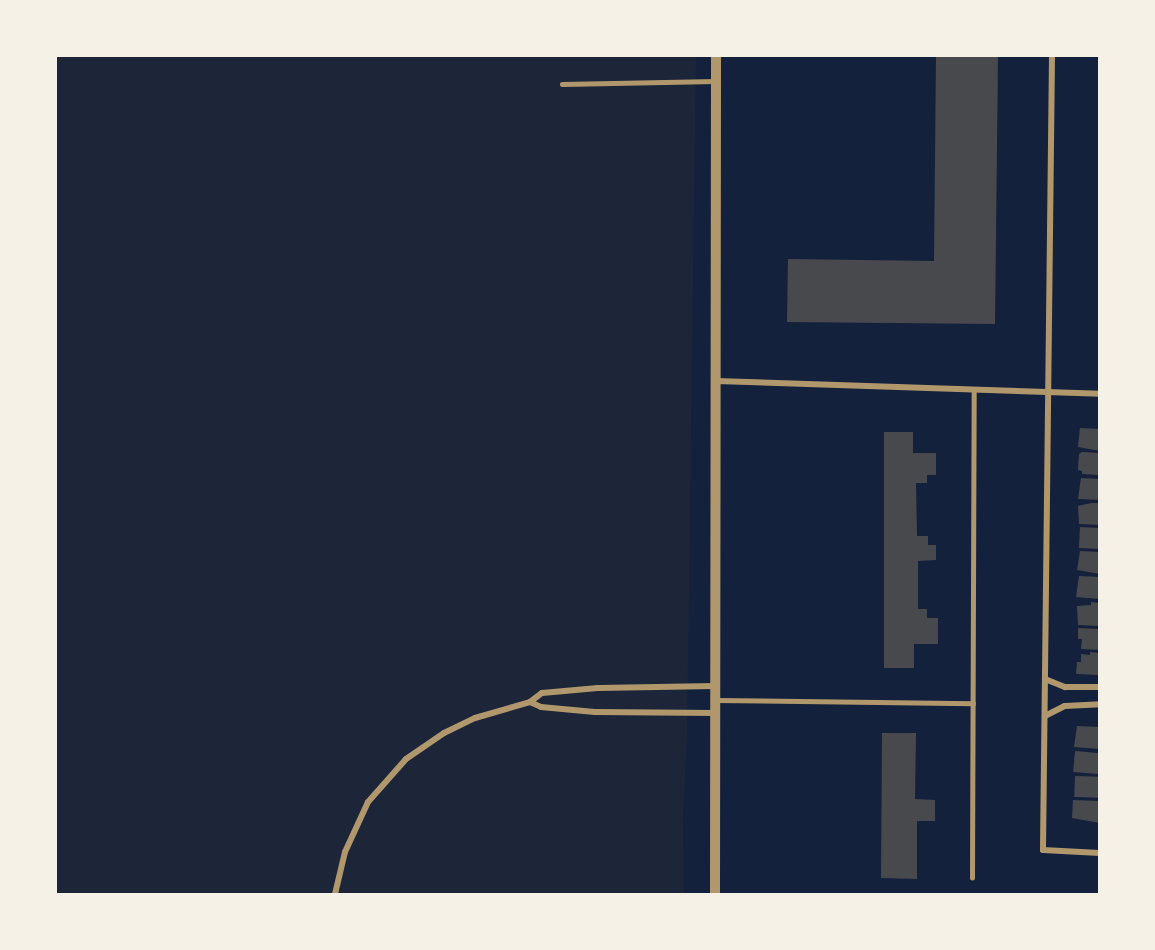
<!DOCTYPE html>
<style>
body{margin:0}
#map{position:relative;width:1155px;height:950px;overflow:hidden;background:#14213d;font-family:Karla,sans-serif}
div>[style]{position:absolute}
.green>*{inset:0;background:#1d2539}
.building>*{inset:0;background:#48494c;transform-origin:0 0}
.service>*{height:4.5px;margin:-2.25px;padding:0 2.25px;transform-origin:2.25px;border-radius:2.25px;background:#b1986c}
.minor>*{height:6px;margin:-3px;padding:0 3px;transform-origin:3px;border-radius:3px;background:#b1986c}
.tertiary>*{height:10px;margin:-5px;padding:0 5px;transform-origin:5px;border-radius:5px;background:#b1986c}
span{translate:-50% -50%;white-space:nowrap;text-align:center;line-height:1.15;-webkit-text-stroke:4.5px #f6f1e7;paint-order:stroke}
.frame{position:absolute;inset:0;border:57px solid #f6f1e7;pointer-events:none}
</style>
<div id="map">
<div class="green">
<i style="clip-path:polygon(56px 56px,696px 56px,687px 736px,683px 818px,684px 894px,56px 894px)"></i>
</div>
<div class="building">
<i style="clip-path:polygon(936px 56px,998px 56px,995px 324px,787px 322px,788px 259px,934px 261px)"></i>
<i style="clip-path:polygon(1080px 428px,1100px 429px,1100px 451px,1078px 447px)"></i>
<i style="clip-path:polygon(884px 432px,913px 432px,913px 453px,936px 453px,936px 475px,927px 475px,927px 483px,916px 483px,917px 536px,928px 536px,928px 545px,936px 545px,936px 560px,918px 561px,918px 609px,927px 609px,927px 618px,938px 618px,938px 644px,914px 644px,914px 668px,884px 668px)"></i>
<i style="clip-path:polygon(1082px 452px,1100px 453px,1100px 475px,1082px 474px,1082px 471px,1078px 470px,1079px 454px)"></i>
<i style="clip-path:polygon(1081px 478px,1100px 479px,1100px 500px,1078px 499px)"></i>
<i style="clip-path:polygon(1091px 503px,1100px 503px,1100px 525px,1079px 524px,1078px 506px)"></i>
<i style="left:1080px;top:527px;width:20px;height:21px;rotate:3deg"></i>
<i style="clip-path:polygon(1080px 551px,1100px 552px,1100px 574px,1077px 570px)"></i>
<i style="clip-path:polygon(1079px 576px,1100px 577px,1100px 599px,1076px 597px)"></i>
<i style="clip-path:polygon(1091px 602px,1100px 603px,1100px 626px,1078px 625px,1077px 606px,1091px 605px)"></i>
<i style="clip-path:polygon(1078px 628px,1100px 629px,1100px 650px,1081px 649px,1082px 639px,1078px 639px)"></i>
<i style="clip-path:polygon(1090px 652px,1100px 653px,1100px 675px,1076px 674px,1077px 662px,1081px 662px,1081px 654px,1090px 655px)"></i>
<i style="clip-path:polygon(1077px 726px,1100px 727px,1100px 749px,1074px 747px)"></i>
<i style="clip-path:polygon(882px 733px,916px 733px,915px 799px,935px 800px,935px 821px,917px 821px,917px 879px,881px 878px)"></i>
<i style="left:1075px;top:751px;width:25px;height:21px;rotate:5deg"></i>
<i style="left:1075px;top:776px;width:25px;height:21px;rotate:2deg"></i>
<i style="clip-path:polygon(1073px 800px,1100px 801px,1100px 823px,1072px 818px)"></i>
</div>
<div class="service">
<i style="left:562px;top:84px;width:154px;rotate:-1.1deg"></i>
<i style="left:715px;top:700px;width:258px;rotate:0.7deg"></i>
<i style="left:972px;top:878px;width:488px;rotate:-89.8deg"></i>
</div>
<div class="minor">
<i style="left:1052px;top:56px;width:794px;rotate:90.65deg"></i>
<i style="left:1043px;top:850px;width:57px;rotate:3deg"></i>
<i style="left:716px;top:381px;width:384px;rotate:1.9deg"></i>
<i style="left:1045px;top:679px;width:22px;rotate:22deg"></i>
<i style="left:1065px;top:687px;width:35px"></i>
<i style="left:530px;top:702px;width:12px;rotate:24deg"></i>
<i style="left:541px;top:707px;width:54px;rotate:5.3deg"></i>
<i style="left:595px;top:712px;width:120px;rotate:0.5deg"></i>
<i style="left:1045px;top:716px;width:22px;rotate:-27deg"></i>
<i style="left:1065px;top:706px;width:35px;rotate:-3deg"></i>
<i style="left:335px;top:894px;width:43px;rotate:-76.6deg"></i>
<i style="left:345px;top:852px;width:55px;rotate:-65.3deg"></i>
<i style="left:368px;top:802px;width:57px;rotate:-48.5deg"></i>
<i style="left:406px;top:759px;width:46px;rotate:-34.4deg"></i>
<i style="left:444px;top:733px;width:34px;rotate:-26deg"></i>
<i style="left:475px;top:718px;width:57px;rotate:-16.2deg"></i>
<i style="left:530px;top:702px;width:15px;rotate:-37deg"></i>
<i style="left:542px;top:693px;width:56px;rotate:-5.1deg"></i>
<i style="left:598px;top:688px;width:117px;rotate:-1deg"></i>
</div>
<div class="tertiary">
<i style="left:715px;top:894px;width:838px;rotate:-89.93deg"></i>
</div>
<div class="frame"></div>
</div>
